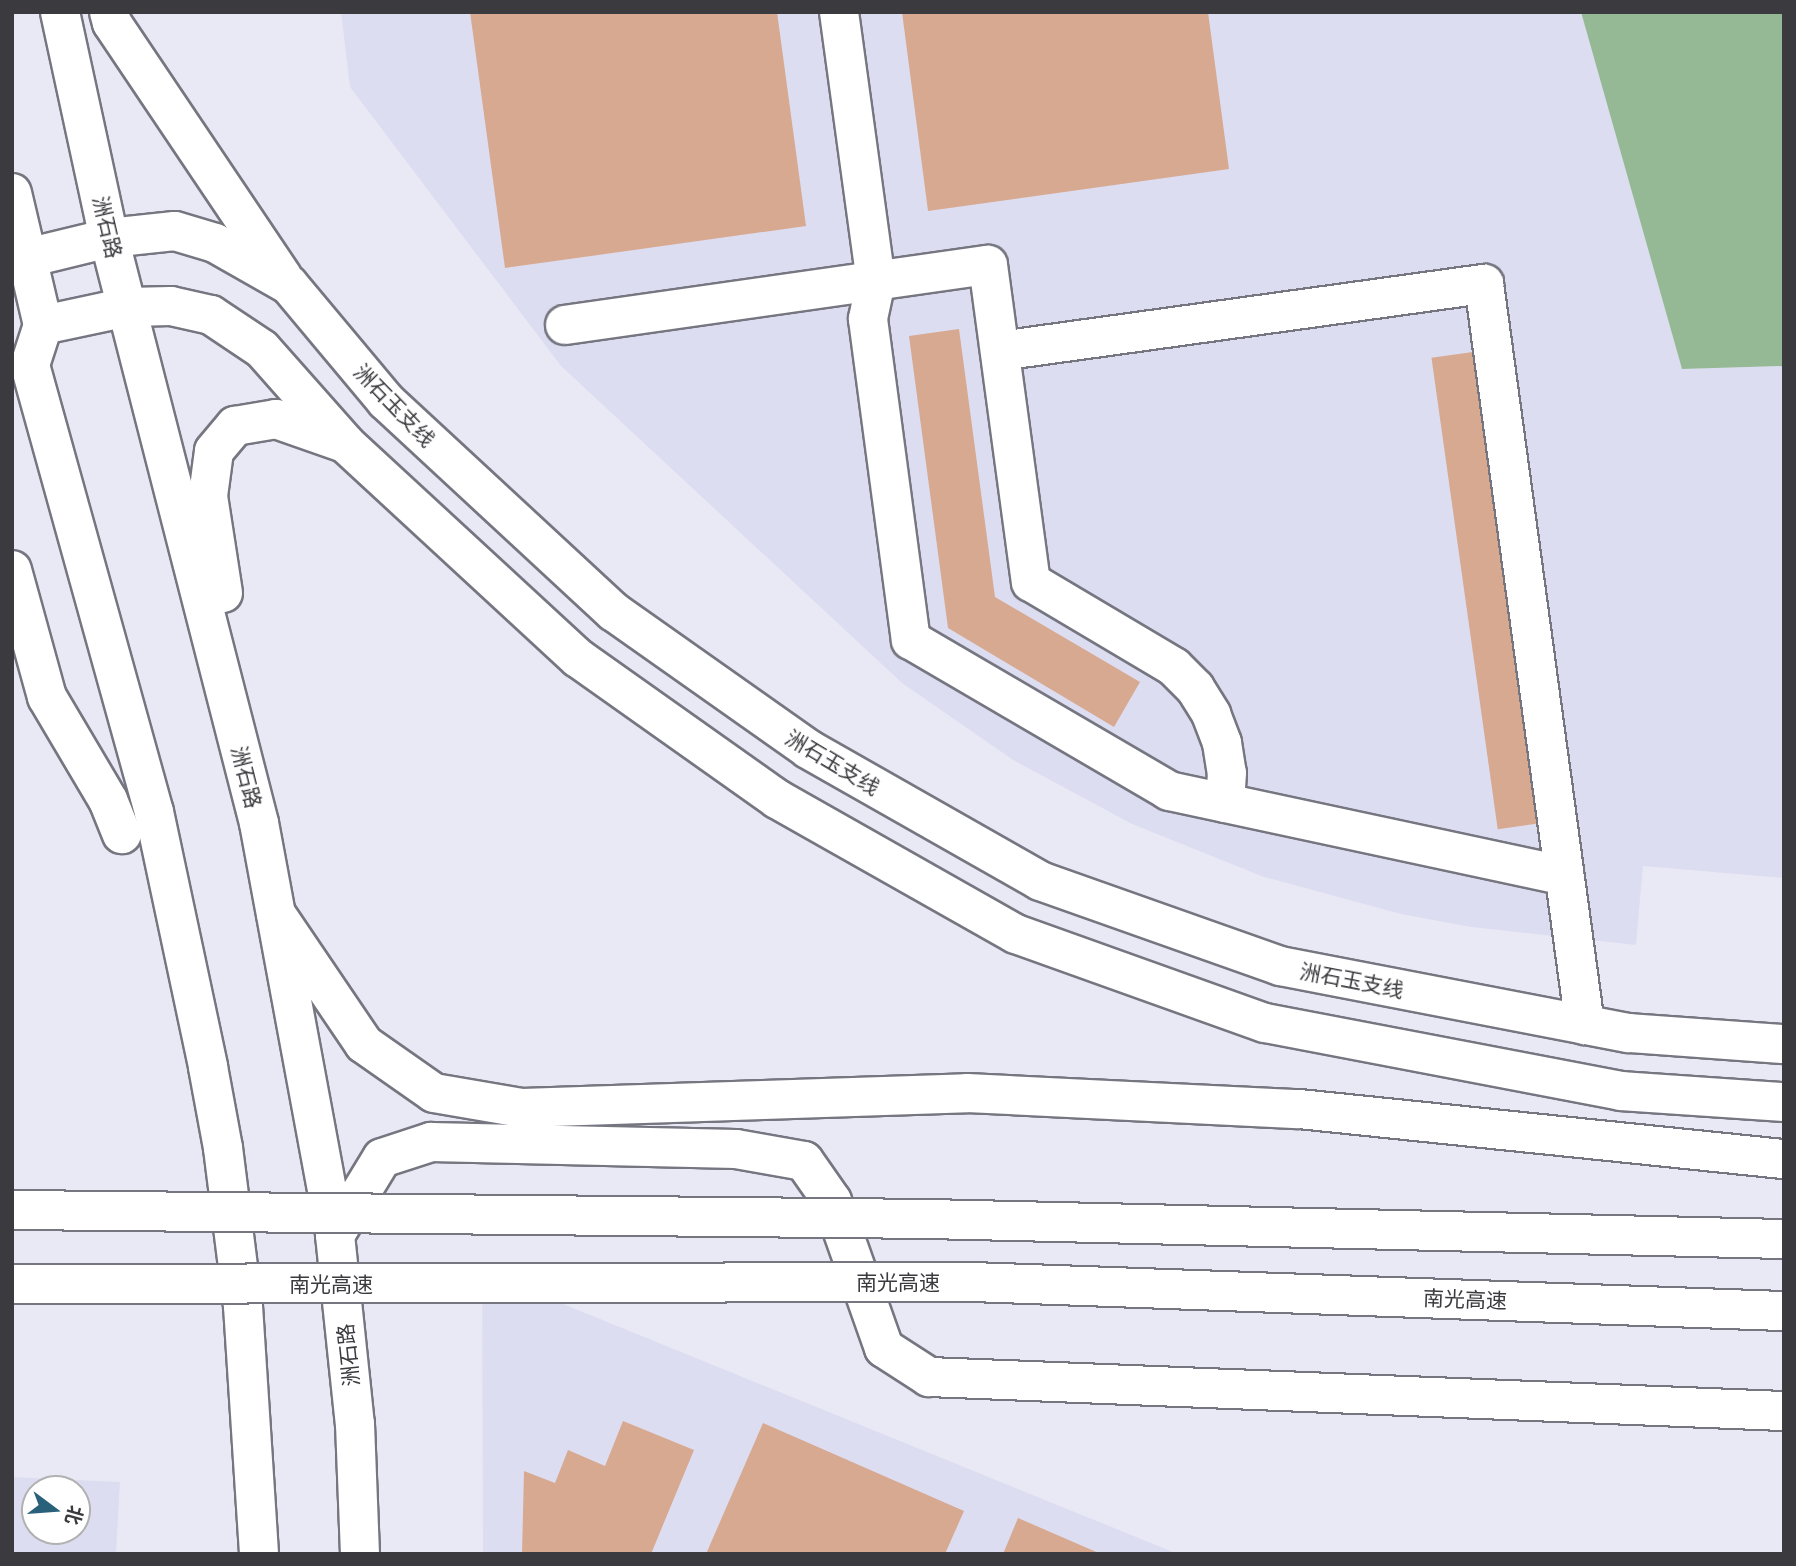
<!DOCTYPE html>
<meta charset="utf-8">
<style>
body{margin:0}
#map{position:relative;width:1796px;height:1566px;overflow:hidden;background:#e9e9f6;font-family:"Golos Text","Noto Sans SC",sans-serif}
div>[style]{position:absolute}
.built>*{inset:0;background:#ddddf1}
.forest>*{inset:0;background:#95b995}
.building>*{inset:0;background:#d7a991;transform-origin:0 0}
.roads{filter:drop-shadow(2px 0 #757680) drop-shadow(-2px 0 #757680) drop-shadow(0 2px #757680) drop-shadow(0 -2px #757680)}
.minor>*{height:38px;margin:-19px;padding:0 19px;transform-origin:19px;border-radius:19px;background:#fff}
.major>*{height:38px;margin:-19px;padding:0 19px;transform-origin:19px;border-radius:19px;background:#fff}
.highway>*{height:38px;margin:-19px;padding:0 19px;transform-origin:19px;border-radius:19px;background:#fff}
.bridges{filter:drop-shadow(2px 0 #757680) drop-shadow(-2px 0 #757680) drop-shadow(0 2px #757680) drop-shadow(0 -2px #757680)}
.highway-bridge>*{height:38px;margin:-19px;padding:0 19px;transform-origin:19px;border-radius:19px;background:#fff}
span{translate:-50% -50%;white-space:nowrap;text-align:center;line-height:1.15;-webkit-text-stroke:7px #fff;paint-order:stroke}
.street-label{font-size:21px;color:#3b3b3f}
.frame{position:absolute;inset:0;border:14px solid #3b3b3f;pointer-events:none}
.north{position:absolute;left:21px;top:1475px;width:70px;height:70px;box-sizing:border-box;background:#fff;border:2px solid #b1b1b2;border-radius:50%;rotate:106deg;font-size:19px;font-weight:700;line-height:28px;text-align:center;color:#3b3b3f}
.north::after{content:'';display:block;margin:auto;width:24px;height:32px;background:#29617b;clip-path:polygon(50% 0,100% 100%,50% 72%,0 100%)}
</style>
<div id="map">
<div class="built">
<i style="clip-path:polygon(341px 12px,1581px 12px,1682px 369px,1784px 366px,1784px 878px,1643px 866px,1636px 945px,1471px 927px,1401px 914px,1264px 877px,1132px 824px,1013px 760px,902px 683px,561px 366px,350px 87px)"></i>
<i style="clip-path:polygon(482px 1271px,1178px 1554px,483px 1554px)"></i>
<i style="clip-path:polygon(evenodd,12px 1477px,120px 1482px,116px 1554px,12px 1554px,12px 1477px,35px 1489px,77px 1489px,77px 1531px,35px 1531px,35px 1489px)"></i>
</div>
<div class="forest">
<i style="clip-path:polygon(1581px 12px,1784px 12px,1784px 366px,1682px 369px)"></i>
</div>
<div class="building">
<i style="clip-path:polygon(470px 12px,777px 12px,806px 226px,505px 268px)"></i>
<i style="clip-path:polygon(902px 12px,1208px 12px,1229px 169px,928px 211px)"></i>
<i style="clip-path:polygon(959px 329px,995px 597px,1140px 682px,1114px 727px,948px 628px,909px 336px)"></i>
<i style="left:1480px;top:351px;width:476px;height:49px;rotate:82deg"></i>
<i style="clip-path:polygon(623px 1421px,694px 1450px,651px 1554px,522px 1554px,524px 1471px,555px 1483px,568px 1450px,605px 1466px)"></i>
<i style="clip-path:polygon(763px 1423px,964px 1511px,945px 1554px,706px 1554px)"></i>
<i style="clip-path:polygon(1018px 1518px,1101px 1554px,1003px 1554px)"></i>
</div>
<div class="roads">
<div class="minor">
<i style="left:839px;top:12px;width:272px;rotate:82.2deg"></i>
<i style="left:876px;top:281px;width:39px;rotate:102deg"></i>
<i style="left:868px;top:319px;width:324px;rotate:82.4deg"></i>
<i style="left:911px;top:640px;width:299px;rotate:30.3deg"></i>
<i style="left:1169px;top:791px;width:404px;rotate:12.1deg"></i>
<i style="left:565px;top:325px;width:427px;rotate:-8.1deg"></i>
<i style="left:988px;top:265px;width:320px;rotate:82.3deg"></i>
<i style="left:1031px;top:582px;width:166px;rotate:30.7deg"></i>
<i style="left:1174px;top:667px;width:30px;rotate:45deg"></i>
<i style="left:1195px;top:688px;width:31px;rotate:58deg"></i>
<i style="left:1211px;top:714px;width:31px;rotate:69deg"></i>
<i style="left:1222px;top:743px;width:30px;rotate:81deg"></i>
<i style="left:1227px;top:773px;width:30px;rotate:94deg"></i>
<i style="left:1000px;top:351px;width:489px;rotate:-7.9deg"></i>
<i style="left:1484px;top:284px;width:748px;rotate:82.24deg"></i>
<i style="left:12px;top:570px;width:132px;rotate:74.6deg"></i>
<i style="left:47px;top:697px;width:120px;rotate:59.4deg"></i>
<i style="left:108px;top:800px;width:37px;rotate:68deg"></i>
</div>
<div class="major">
<i style="left:60px;top:12px;width:231px;rotate:77.8deg"></i>
<i style="left:109px;top:238px;width:604px;rotate:75.62deg"></i>
<i style="left:259px;top:823px;width:419px;rotate:79.5deg"></i>
<i style="left:335px;top:1235px;width:190px;rotate:84deg"></i>
<i style="left:355px;top:1424px;width:130px;rotate:87.8deg"></i>
<i style="left:109px;top:12px;width:11px;rotate:75deg"></i>
<i style="left:112px;top:23px;width:306px;rotate:56.1deg"></i>
<i style="left:12px;top:193px;width:136px;rotate:76.8deg"></i>
<i style="left:43px;top:325px;width:42px;rotate:108deg"></i>
<i style="left:30px;top:365px;width:464px;rotate:74.5deg"></i>
<i style="left:154px;top:812px;width:261px;rotate:78deg"></i>
<i style="left:208px;top:1067px;width:82px;rotate:79.5deg"></i>
<i style="left:223px;top:1148px;width:159px;rotate:82.8deg"></i>
<i style="left:243px;top:1306px;width:249px;rotate:86.3deg"></i>
<i style="left:27px;top:258px;width:84px;rotate:-13.7deg"></i>
<i style="left:109px;top:238px;width:66px;rotate:-6.1deg"></i>
<i style="left:175px;top:231px;width:42px;rotate:16.7deg"></i>
<i style="left:215px;top:243px;width:85px;rotate:29.6deg"></i>
<i style="left:289px;top:285px;width:151px;rotate:50.1deg"></i>
<i style="left:386px;top:401px;width:311px;rotate:42.8deg"></i>
<i style="left:614px;top:612px;width:237px;rotate:35.2deg"></i>
<i style="left:808px;top:749px;width:267px;rotate:29.6deg"></i>
<i style="left:1040px;top:881px;width:255px;rotate:19.5deg"></i>
<i style="left:1280px;top:966px;width:355px;rotate:10.9deg"></i>
<i style="left:1629px;top:1033px;width:155px;rotate:4.1deg"></i>
<i style="left:43px;top:325px;width:87px;rotate:-12deg"></i>
<i style="left:128px;top:307px;width:43px;rotate:-1.3deg"></i>
<i style="left:171px;top:306px;width:41px;rotate:12.7deg"></i>
<i style="left:211px;top:315px;width:61px;rotate:33.7deg"></i>
<i style="left:262px;top:349px;width:127px;rotate:48.5deg"></i>
<i style="left:346px;top:444px;width:316px;rotate:42.7deg"></i>
<i style="left:578px;top:658px;width:244px;rotate:35.3deg"></i>
<i style="left:777px;top:799px;width:274px;rotate:29.5deg"></i>
<i style="left:1016px;top:934px;width:264px;rotate:19.7deg"></i>
<i style="left:1265px;top:1023px;width:362px;rotate:10.8deg"></i>
<i style="left:1621px;top:1091px;width:163px;rotate:3.9deg"></i>
<i style="left:223px;top:593px;width:98px;rotate:-98.8deg"></i>
<i style="left:208px;top:496px;width:45px;rotate:-82.4deg"></i>
<i style="left:214px;top:451px;width:33px;rotate:-50deg"></i>
<i style="left:235px;top:426px;width:42px;rotate:-9.7deg"></i>
<i style="left:276px;top:419px;width:72px;rotate:19.4deg"></i>
</div>
<div class="highway">
<i style="left:276px;top:914px;width:157px;rotate:55.9deg"></i>
<i style="left:364px;top:1044px;width:85px;rotate:35deg"></i>
<i style="left:434px;top:1093px;width:89px;rotate:9.7deg"></i>
<i style="left:522px;top:1108px;width:445px;rotate:-1.9deg"></i>
<i style="left:967px;top:1093px;width:332px;rotate:2.8deg"></i>
<i style="left:1299px;top:1109px;width:488px;rotate:5.9deg"></i>
<i style="left:335px;top:1235px;width:90px;rotate:-58.6deg"></i>
<i style="left:382px;top:1158px;width:52px;rotate:-18.1deg"></i>
<i style="left:431px;top:1142px;width:305px;rotate:1.3deg"></i>
<i style="left:736px;top:1149px;width:69px;rotate:10deg"></i>
<i style="left:804px;top:1161px;width:49px;rotate:55deg"></i>
<i style="left:832px;top:1201px;width:156px;rotate:70.5deg"></i>
<i style="left:884px;top:1348px;width:54px;rotate:32.8deg"></i>
<i style="left:929px;top:1377px;width:856px;rotate:2.28deg"></i>
</div>
</div>
<div class="bridges">
<div class="highway-bridge">
<i style="left:12px;top:1210px;width:916px;rotate:0.56deg"></i>
<i style="left:928px;top:1219px;width:856px;rotate:1.34deg"></i>
<i style="left:12px;top:1284px;width:960px;rotate:-0.12deg"></i>
<i style="left:972px;top:1282px;width:813px;rotate:2.05deg"></i>
</div>
</div>
<div class="street-label">
<span style="left:108px;top:227px;rotate:77deg">洲石路</span>
<span style="left:395px;top:405px;rotate:46deg">洲石玉支线</span>
<span style="left:833px;top:762px;rotate:31deg">洲石玉支线</span>
<span style="left:247px;top:777px;rotate:76deg">洲石路</span>
<span style="left:1352px;top:980px;rotate:11deg">洲石玉支线</span>
<span style="left:898px;top:1282px">南光高速</span>
<span style="left:331px;top:1284px">南光高速</span>
<span style="left:1465px;top:1299px;rotate:2deg">南光高速</span>
<span style="left:348px;top:1355px;rotate:-96deg">洲石路</span>
</div>
<div class="frame"></div>
<div class="north">北</div>
</div>
